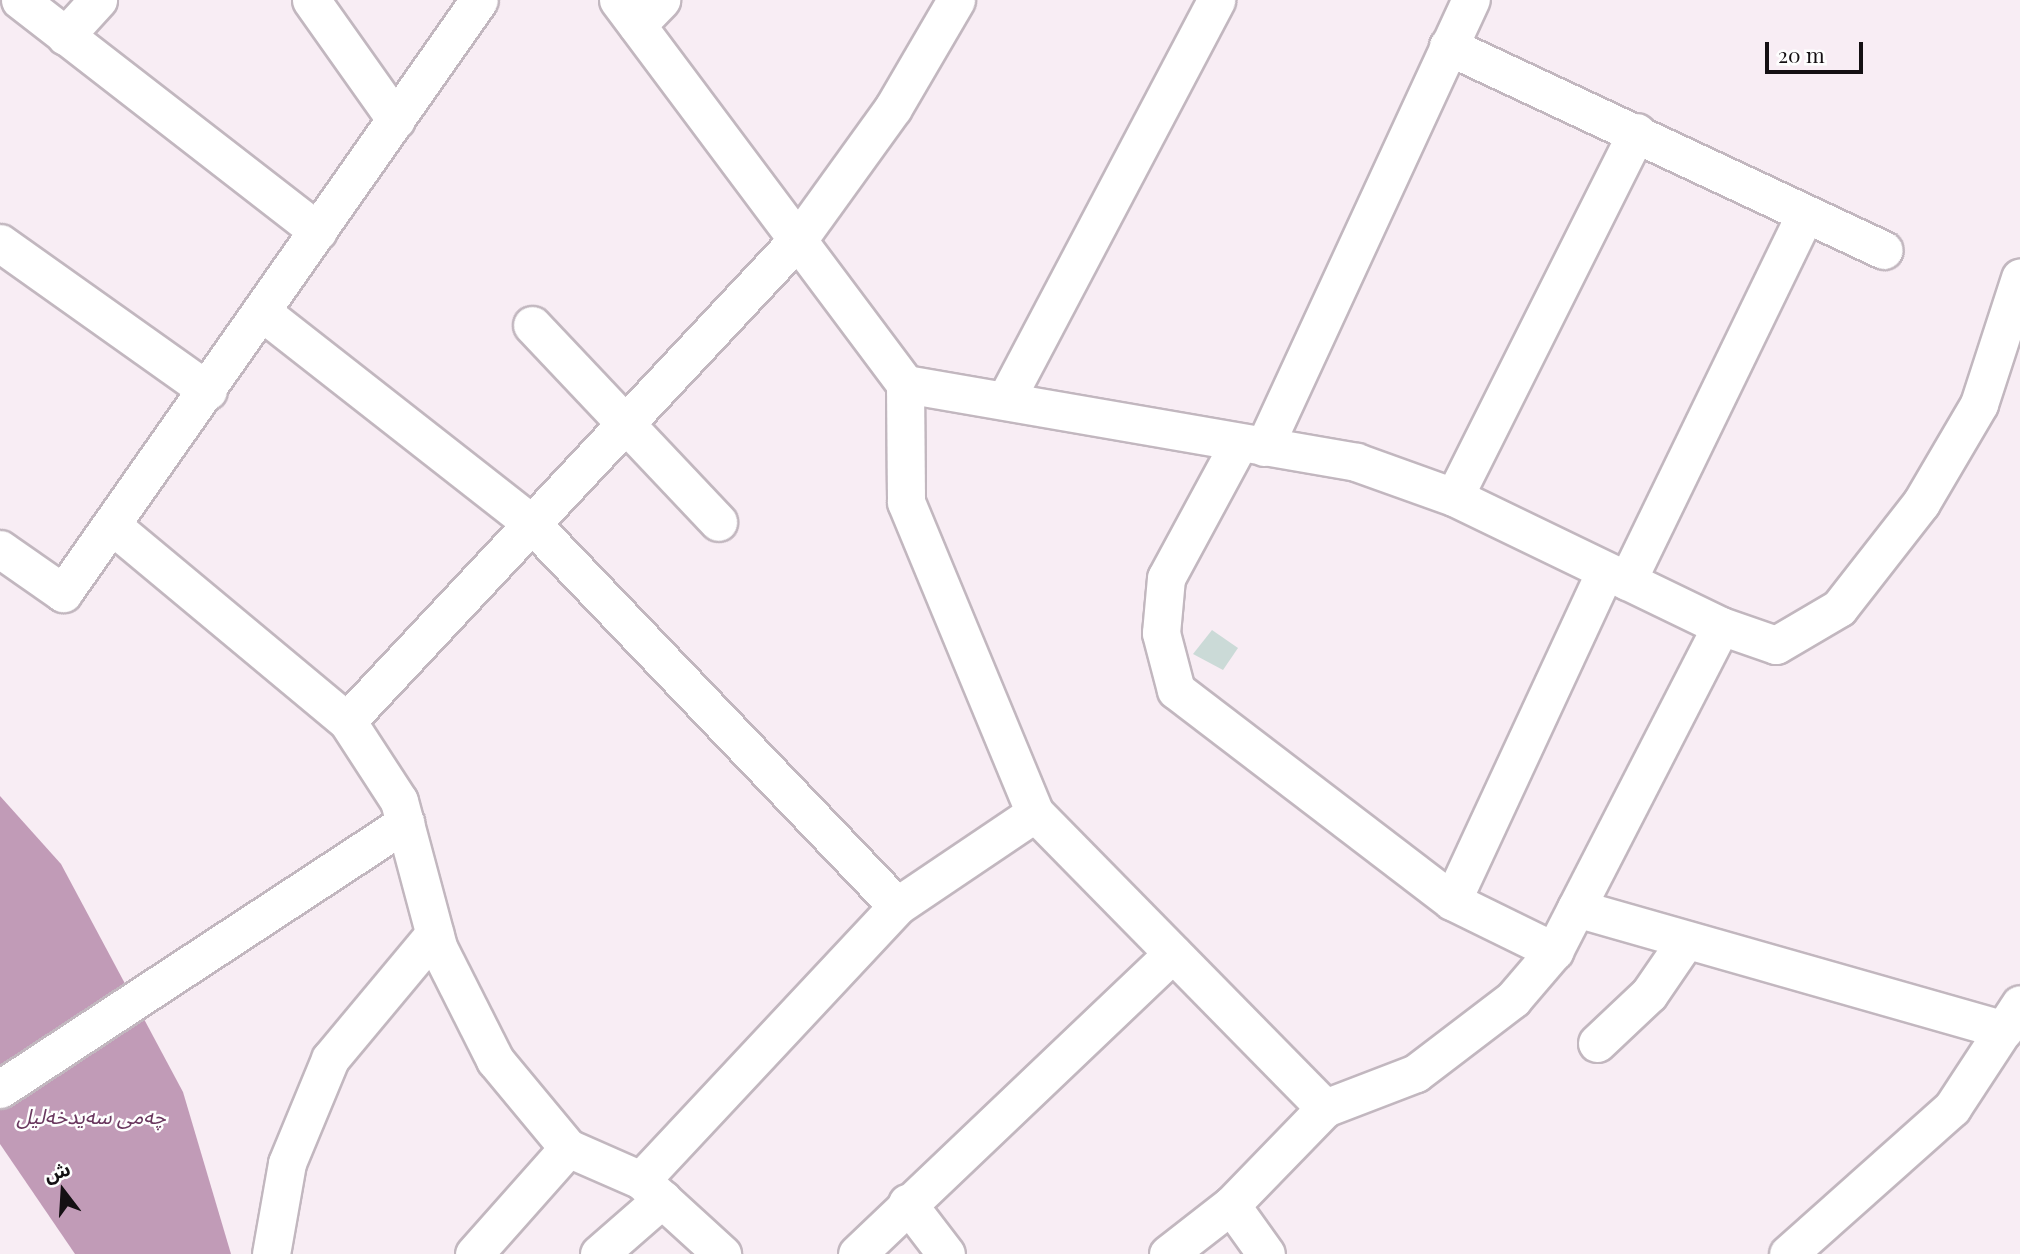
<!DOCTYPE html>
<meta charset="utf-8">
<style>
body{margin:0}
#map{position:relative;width:2020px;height:1254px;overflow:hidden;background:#f8edf4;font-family:"Playfair Display","Noto Sans Arabic",serif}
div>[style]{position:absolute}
.water>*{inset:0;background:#c19bb7}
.building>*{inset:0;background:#cbdad7}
.roads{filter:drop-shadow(2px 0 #c2b7bf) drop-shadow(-2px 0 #c2b7bf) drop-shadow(0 2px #c2b7bf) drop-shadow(0 -2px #c2b7bf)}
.minor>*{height:37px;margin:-18.5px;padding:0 18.5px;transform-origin:18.5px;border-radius:18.5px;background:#fff}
span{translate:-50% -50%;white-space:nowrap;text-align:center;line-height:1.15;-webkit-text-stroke:5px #fefefe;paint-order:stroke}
.water-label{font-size:21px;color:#6a385f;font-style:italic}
.north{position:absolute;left:28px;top:1156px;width:70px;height:70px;-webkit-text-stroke:5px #fefefe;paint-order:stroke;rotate:343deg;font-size:19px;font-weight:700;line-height:28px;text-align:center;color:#141013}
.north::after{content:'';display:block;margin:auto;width:24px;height:32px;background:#141013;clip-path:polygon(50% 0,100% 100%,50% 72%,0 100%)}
.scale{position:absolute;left:1765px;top:42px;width:98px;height:32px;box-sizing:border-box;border:4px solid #141013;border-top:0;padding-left:9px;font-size:21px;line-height:24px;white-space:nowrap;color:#141013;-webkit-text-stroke:5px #fefefe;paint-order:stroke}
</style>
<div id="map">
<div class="water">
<i style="clip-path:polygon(0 796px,61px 864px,183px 1092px,231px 1254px,75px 1254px,0 1144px)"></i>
</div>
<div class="building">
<i style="clip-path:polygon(1212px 630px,1238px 648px,1223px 670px,1193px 654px)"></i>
</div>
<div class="roads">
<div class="minor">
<i style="left:20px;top:0;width:377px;rotate:37.8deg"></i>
<i style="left:311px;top:0;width:147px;rotate:54.7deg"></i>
<i style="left:618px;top:0;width:479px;rotate:53.2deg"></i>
<i style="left:905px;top:384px;width:118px;rotate:89.5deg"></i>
<i style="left:906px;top:502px;width:337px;rotate:67.5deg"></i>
<i style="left:1035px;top:813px;width:414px;rotate:45.5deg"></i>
<i style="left:637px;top:25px;width:35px;rotate:-46deg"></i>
<i style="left:65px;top:36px;width:49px;rotate:-47.5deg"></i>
<i style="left:1448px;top:46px;width:481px;rotate:25.1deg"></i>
<i style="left:0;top:243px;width:255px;rotate:35.4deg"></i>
<i style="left:262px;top:312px;width:343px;rotate:38.1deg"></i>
<i style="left:532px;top:524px;width:528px;rotate:46.3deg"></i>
<i style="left:532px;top:325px;width:271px;rotate:46.6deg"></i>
<i style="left:905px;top:384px;width:458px;rotate:9.8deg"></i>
<i style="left:1356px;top:462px;width:104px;rotate:19.7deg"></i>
<i style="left:1454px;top:497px;width:297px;rotate:25.8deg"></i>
<i style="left:1721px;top:626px;width:58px;rotate:19.1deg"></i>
<i style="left:1776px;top:645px;width:73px;rotate:-30.4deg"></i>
<i style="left:1839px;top:608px;width:133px;rotate:-52deg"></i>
<i style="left:1921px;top:503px;width:115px;rotate:-59.6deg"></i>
<i style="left:1979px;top:404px;width:133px;rotate:-72deg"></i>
<i style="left:1006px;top:399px;width:451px;rotate:-62.2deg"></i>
<i style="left:1239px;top:443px;width:153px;rotate:118.4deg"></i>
<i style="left:1166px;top:578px;width:55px;rotate:95.2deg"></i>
<i style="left:1161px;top:633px;width:59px;rotate:75.3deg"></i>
<i style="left:1176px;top:690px;width:347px;rotate:37.4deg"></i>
<i style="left:1452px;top:901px;width:114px;rotate:26.1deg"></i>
<i style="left:1264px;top:447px;width:493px;rotate:-65.2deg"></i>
<i style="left:1454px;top:497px;width:408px;rotate:-63.4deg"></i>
<i style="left:115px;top:528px;width:302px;rotate:39.8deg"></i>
<i style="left:347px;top:721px;width:95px;rotate:57deg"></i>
<i style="left:399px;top:801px;width:151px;rotate:75deg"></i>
<i style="left:438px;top:947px;width:127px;rotate:63.2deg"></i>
<i style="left:495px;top:1060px;width:114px;rotate:50.3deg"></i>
<i style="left:568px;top:1148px;width:80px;rotate:23.7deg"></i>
<i style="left:641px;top:1180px;width:110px;rotate:42.4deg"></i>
<i style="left:0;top:549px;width:77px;rotate:34.9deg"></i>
<i style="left:63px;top:593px;width:724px;rotate:-54.95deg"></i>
<i style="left:1627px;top:581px;width:408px;rotate:-64.1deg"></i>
<i style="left:347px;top:721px;width:663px;rotate:-46.89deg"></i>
<i style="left:800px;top:237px;width:159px;rotate:-54.2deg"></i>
<i style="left:893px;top:108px;width:125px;rotate:-59.7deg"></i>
<i style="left:1452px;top:901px;width:363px;rotate:-65.1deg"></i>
<i style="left:1576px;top:908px;width:445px;rotate:15.9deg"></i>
<i style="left:1597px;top:1043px;width:71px;rotate:-43.3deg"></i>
<i style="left:1649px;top:994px;width:65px;rotate:-55.6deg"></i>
<i style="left:0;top:1089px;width:485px;rotate:-33.3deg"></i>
<i style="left:641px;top:1180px;width:375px;rotate:-46.9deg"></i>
<i style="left:897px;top:906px;width:166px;rotate:-34deg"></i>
<i style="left:907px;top:1203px;width:64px;rotate:52.6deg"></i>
<i style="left:1231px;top:1205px;width:60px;rotate:54.5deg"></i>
<i style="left:271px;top:1254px;width:92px;rotate:-80deg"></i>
<i style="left:287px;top:1163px;width:113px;rotate:-67.5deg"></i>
<i style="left:330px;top:1059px;width:163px;rotate:-50.2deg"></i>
<i style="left:474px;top:1254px;width:142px;rotate:-48.4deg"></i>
<i style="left:599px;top:1254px;width:84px;rotate:-41.1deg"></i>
<i style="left:857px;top:1254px;width:436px;rotate:-43.6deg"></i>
<i style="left:1168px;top:1254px;width:80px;rotate:-37.9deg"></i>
<i style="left:1231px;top:1205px;width:135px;rotate:-45.9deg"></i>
<i style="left:1325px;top:1108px;width:97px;rotate:-21deg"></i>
<i style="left:1416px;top:1073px;width:122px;rotate:-37.3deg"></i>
<i style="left:1513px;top:999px;width:63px;rotate:-49.5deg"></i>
<i style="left:1554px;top:951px;width:365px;rotate:-62.8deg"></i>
<i style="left:1788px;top:1254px;width:220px;rotate:-41.7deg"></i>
<i style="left:1952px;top:1108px;width:124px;rotate:-56.8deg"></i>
</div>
</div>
<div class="water-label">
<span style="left:91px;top:1115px">چەمی سەیدخەلیل</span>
</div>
<div class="north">ش</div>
<div class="scale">20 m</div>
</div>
